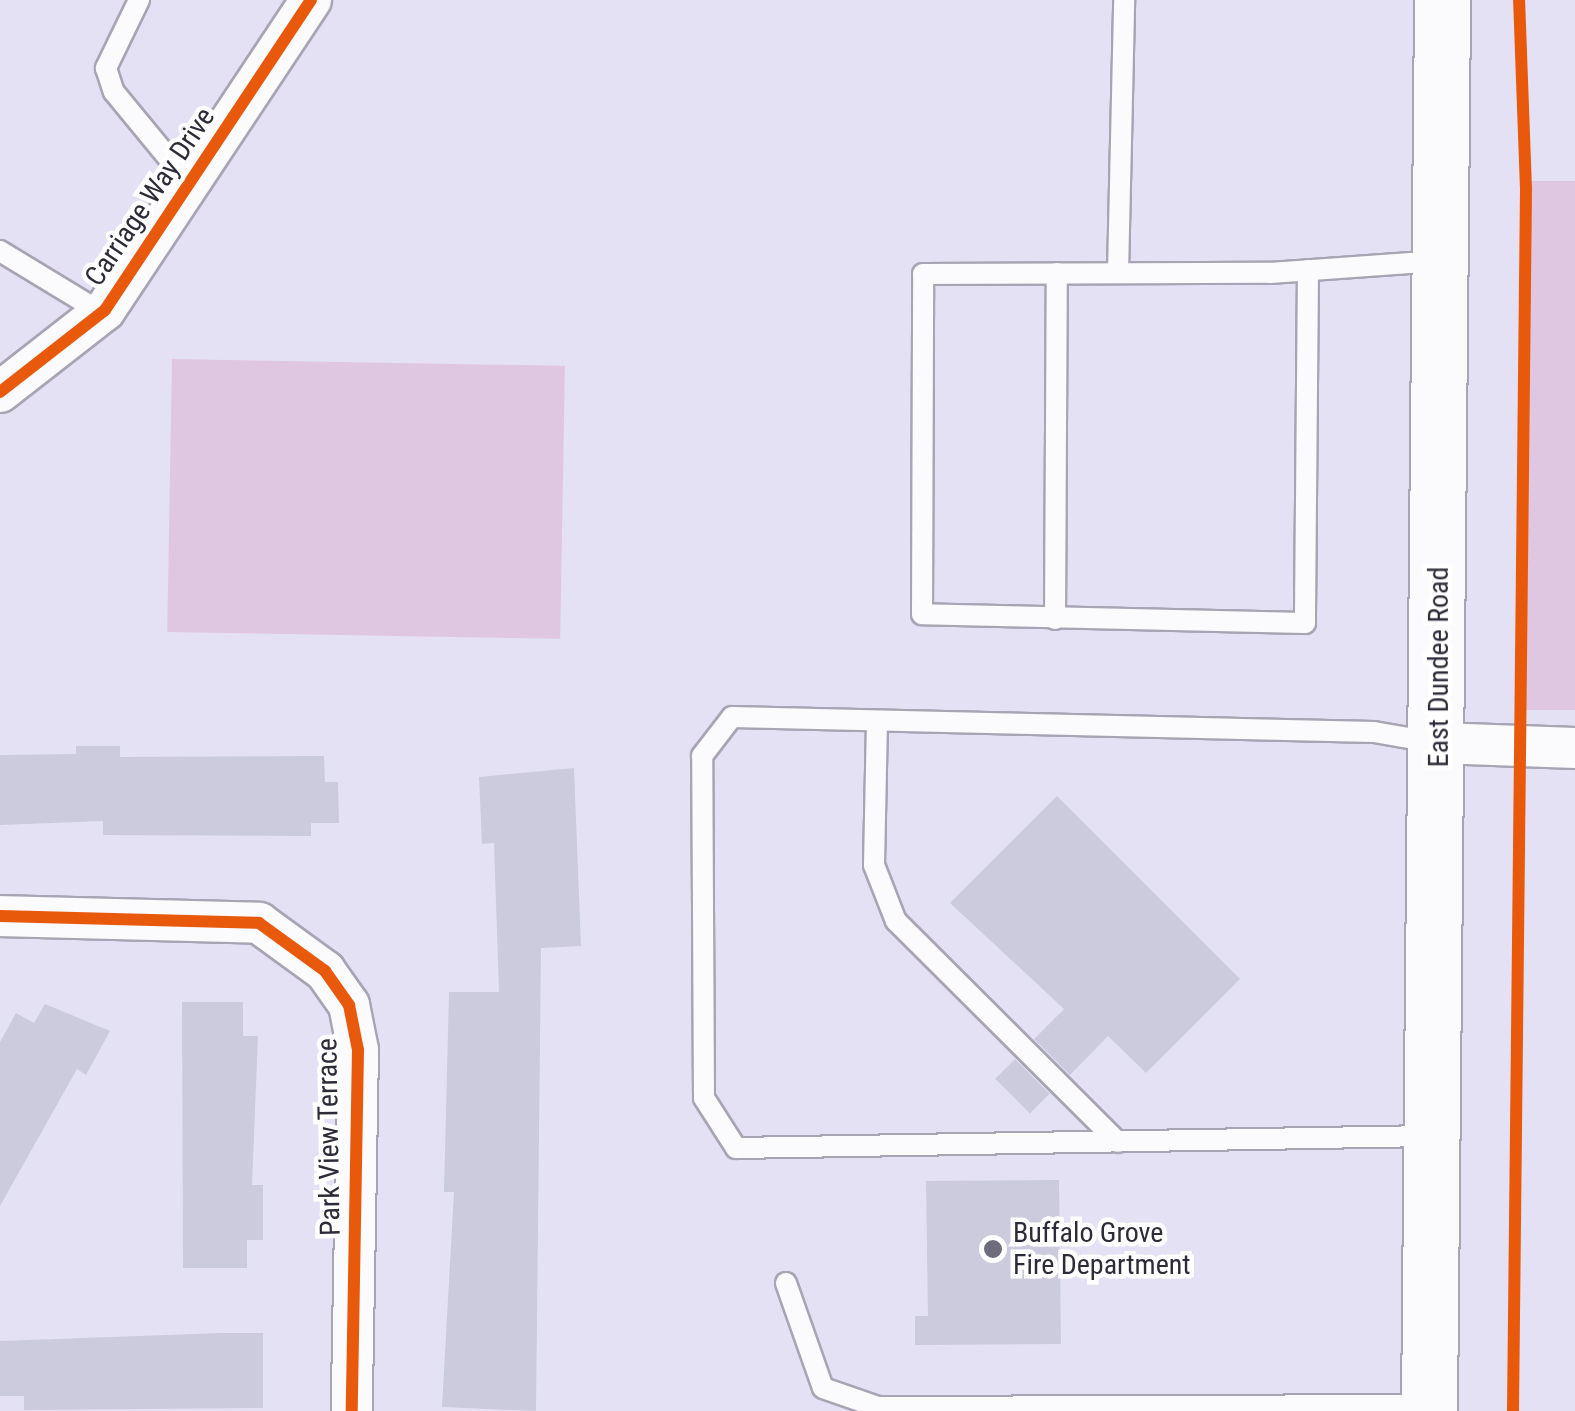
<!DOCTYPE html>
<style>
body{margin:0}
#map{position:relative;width:1575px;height:1411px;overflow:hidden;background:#e5e1f4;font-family:"Roboto Condensed",sans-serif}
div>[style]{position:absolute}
.green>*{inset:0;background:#e0c7e1;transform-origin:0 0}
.building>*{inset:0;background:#cbcbdd;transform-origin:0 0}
.roads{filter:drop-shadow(2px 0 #a8a4b3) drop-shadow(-2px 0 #a8a4b3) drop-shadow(0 2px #a8a4b3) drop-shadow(0 -2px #a8a4b3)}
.service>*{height:20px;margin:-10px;padding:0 10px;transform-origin:10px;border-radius:10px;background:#fbfafd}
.minor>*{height:40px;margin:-20px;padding:0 20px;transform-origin:20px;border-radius:20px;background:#fbfafd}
.primary>*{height:55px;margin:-27.5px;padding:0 27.5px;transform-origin:27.5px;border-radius:27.5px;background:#fbfafd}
.cycleway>*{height:12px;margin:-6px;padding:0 6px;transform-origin:6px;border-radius:6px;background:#e8590c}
.dots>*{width:28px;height:28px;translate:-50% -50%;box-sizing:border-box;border:5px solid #fff;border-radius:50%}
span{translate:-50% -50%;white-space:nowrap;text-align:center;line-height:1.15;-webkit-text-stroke:9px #fff;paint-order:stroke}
.street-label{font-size:28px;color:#2e2b38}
.poi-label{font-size:28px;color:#2e2b38}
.left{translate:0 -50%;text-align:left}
</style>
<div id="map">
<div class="green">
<i style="left:1575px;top:181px;width:529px;height:50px;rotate:90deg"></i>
<i style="left:172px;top:359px;width:393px;height:273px;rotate:1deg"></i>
</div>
<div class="building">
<i style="clip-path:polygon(76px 746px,120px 746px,120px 757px,324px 756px,325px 782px,338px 782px,339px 823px,311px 823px,311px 836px,103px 835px,103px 821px,0 825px,0 755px,76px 754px)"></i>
<i style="clip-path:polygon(574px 768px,581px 946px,541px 948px,536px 1411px,442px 1407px,454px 1192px,444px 1192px,449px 992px,499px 992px,494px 843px,482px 844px,479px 777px)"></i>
<i style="clip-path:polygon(1057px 796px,1240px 979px,1146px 1073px,1108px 1036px,1070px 1075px,1034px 1039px,1064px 1009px,950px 903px)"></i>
<i style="clip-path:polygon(182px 1002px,243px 1002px,243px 1036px,258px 1036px,252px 1185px,263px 1185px,263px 1240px,247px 1240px,247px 1268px,183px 1268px)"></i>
<i style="clip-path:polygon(45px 1004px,110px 1031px,86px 1075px,77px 1069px,0 1206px,0 1042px,16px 1013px,34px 1023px)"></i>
<i style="left:1015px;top:1059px;width:49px;height:28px;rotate:45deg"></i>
<i style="clip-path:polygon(1059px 1180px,1061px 1344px,915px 1345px,915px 1316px,928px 1316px,926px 1181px)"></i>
<i style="clip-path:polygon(222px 1333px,263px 1333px,263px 1408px,24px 1410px,24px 1396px,0 1396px,0 1341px)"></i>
</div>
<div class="roads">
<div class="service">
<i style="left:139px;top:0;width:76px;rotate:115.9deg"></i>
<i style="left:106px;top:68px;width:25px;rotate:72deg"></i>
<i style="left:114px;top:92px;width:118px;rotate:50.5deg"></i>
<i style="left:0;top:251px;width:119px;rotate:31.3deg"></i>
<i style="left:1308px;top:270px;width:353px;rotate:90.5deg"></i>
<i style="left:1305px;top:623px;width:383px;rotate:-178.7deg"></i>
<i style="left:922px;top:614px;width:340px;rotate:-89.8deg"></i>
<i style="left:923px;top:274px;width:347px;rotate:-0.2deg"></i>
<i style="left:1270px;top:273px;width:169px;rotate:-4.1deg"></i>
<i style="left:1118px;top:273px;width:273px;rotate:-88.7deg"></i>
<i style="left:1055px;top:619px;width:346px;rotate:-89.7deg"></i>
<i style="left:877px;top:721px;width:144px;rotate:91.2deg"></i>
<i style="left:874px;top:865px;width:60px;rotate:68.6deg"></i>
<i style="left:896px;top:921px;width:313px;rotate:44.9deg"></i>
<i style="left:1430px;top:1136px;width:694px;rotate:179.01deg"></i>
<i style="left:736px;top:1148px;width:59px;rotate:-122.6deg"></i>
<i style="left:704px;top:1098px;width:342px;rotate:-90.3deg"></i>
<i style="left:702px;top:756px;width:49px;rotate:-52.4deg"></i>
<i style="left:732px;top:717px;width:642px;rotate:1.34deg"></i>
<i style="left:1374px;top:732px;width:59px;rotate:9.8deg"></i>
<i style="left:786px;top:1283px;width:111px;rotate:70.6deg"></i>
<i style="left:823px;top:1388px;width:58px;rotate:19.1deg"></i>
<i style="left:878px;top:1407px;width:549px;rotate:-0.21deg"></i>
</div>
<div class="minor">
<i style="left:0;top:392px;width:133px;rotate:-38deg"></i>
<i style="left:105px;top:310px;width:372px;rotate:-56.4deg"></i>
<i style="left:1439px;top:743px;width:136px;rotate:2.1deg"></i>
<i style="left:0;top:916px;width:259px;rotate:1.5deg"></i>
<i style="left:259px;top:923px;width:82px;rotate:36deg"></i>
<i style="left:325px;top:971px;width:42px;rotate:54.8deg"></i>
<i style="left:349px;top:1005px;width:46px;rotate:78.7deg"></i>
<i style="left:358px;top:1050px;width:361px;rotate:91deg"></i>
</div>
<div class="primary">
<i style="left:1429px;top:1411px;width:1411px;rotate:-89.47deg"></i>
</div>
</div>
<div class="cycleway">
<i style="left:0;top:392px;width:133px;rotate:-38deg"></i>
<i style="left:105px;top:310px;width:372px;rotate:-56.4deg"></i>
<i style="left:0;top:916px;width:259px;rotate:1.5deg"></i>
<i style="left:259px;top:923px;width:82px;rotate:36deg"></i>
<i style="left:325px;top:971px;width:42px;rotate:54.8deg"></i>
<i style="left:349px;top:1005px;width:46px;rotate:78.7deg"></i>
<i style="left:358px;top:1050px;width:361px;rotate:91deg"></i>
<i style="left:1513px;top:1411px;width:1222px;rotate:-89.39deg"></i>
<i style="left:1526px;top:189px;width:189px;rotate:-92.1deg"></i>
</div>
<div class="dots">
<i style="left:993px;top:1249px;background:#6e6b7a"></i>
</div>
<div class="street-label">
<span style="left:150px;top:197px;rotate:-56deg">Carriage Way Drive</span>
<span style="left:1439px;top:667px;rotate:-90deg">East Dundee Road</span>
<span style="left:329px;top:1137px;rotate:-91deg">Park View Terrace</span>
</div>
<div class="poi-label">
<span class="left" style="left:1013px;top:1249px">Buffalo Grove<br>Fire Department</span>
</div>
</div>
